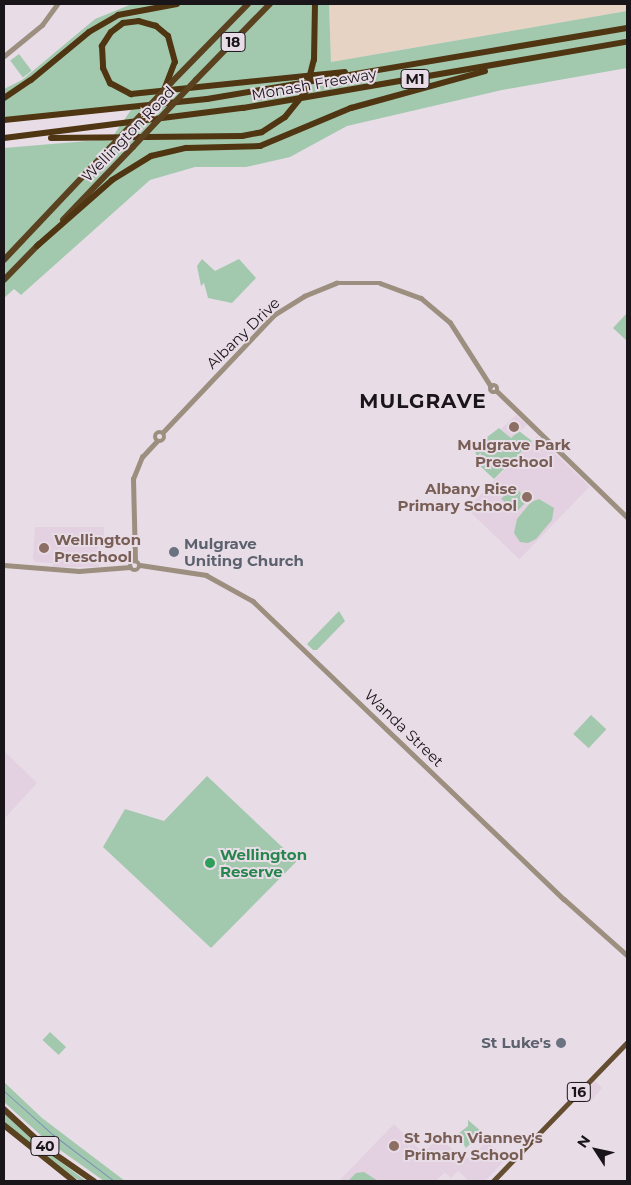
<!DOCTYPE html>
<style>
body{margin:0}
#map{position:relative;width:631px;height:1185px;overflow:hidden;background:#e8dce7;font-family:Montserrat,sans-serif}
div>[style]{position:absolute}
.built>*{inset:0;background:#e3d0e0;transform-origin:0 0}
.industrial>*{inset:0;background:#e7d3c4}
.green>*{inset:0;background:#a2c9ad;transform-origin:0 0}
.stream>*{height:1px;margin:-0.5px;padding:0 0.5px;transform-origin:0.5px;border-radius:0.5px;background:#7b91b8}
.tertiary>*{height:4.5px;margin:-2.25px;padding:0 2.25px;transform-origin:2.25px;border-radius:2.25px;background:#9d8f7f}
.tertiary>.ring{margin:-2.25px;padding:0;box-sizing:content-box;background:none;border:4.5px solid #9d8f7f;border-radius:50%}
.primary>*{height:5px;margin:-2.5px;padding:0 2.5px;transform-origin:2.5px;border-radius:2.5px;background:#644d30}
.trunk>*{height:5.5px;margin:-2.75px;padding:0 2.75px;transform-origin:2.75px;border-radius:2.75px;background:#5a4120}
.motorway>*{height:6px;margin:-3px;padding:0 3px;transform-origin:3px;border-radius:3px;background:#4f3511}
.trunk-bridge>*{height:5.5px;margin:-2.75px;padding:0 2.75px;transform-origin:2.75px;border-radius:2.75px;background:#5a4120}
.motorway-bridge>*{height:6px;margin:-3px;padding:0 3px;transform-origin:3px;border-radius:3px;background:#4f3511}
.dots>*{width:14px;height:14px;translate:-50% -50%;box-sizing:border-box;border:2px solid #e8dce7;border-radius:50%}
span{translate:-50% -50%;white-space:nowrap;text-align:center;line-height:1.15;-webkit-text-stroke:4px #e8dce7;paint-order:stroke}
.shield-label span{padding:1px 4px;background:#e8dce7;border:1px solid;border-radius:4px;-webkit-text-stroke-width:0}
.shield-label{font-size:14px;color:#1a1519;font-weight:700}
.street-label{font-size:15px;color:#1a1519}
.education-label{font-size:15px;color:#785e54;font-weight:700}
.right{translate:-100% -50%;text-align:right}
.left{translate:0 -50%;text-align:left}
.worship-label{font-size:15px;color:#5b616d;font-weight:700}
.leisure-label{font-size:15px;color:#27864d;font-weight:700}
.district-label{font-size:20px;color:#1a1519;font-weight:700;letter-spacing:1px}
.frame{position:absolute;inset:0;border:5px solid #1a1519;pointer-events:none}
.north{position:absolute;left:571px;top:1125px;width:50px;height:50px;-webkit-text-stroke:4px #e8dce7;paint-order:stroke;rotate:305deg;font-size:14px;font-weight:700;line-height:20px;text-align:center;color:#1a1519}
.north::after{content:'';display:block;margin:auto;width:18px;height:22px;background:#1a1519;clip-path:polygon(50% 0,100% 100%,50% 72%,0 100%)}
</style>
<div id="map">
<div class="built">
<i style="clip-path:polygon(516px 415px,527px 425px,511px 438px,501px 429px)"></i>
<i style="left:537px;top:436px;width:73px;height:101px;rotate:44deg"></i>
<i style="clip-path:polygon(35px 527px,104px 527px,104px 539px,98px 540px,99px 567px,53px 567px,53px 563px,36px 562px,33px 559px)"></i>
<i style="clip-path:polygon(4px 751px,37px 783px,4px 819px)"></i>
<i style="clip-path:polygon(595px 1081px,602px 1088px,591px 1101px,584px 1100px,583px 1094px)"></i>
<i style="clip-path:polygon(394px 1124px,423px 1153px,440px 1137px,463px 1160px,473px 1155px,487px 1141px,506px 1159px,485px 1181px,469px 1181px,458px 1171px,451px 1178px,442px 1170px,444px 1173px,436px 1181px,339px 1181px)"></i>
</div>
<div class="industrial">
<i style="clip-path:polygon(329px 4px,627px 4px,627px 11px,331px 62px)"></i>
</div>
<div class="green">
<i style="clip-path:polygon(132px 4px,329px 4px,331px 62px,627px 11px,627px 68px,502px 90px,347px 126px,290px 157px,246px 167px,195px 167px,150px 180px,21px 295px,14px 289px,4px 298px,4px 148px,111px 139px,133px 107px,4px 120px,4px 89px,22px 80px,95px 19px)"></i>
<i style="left:19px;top:54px;width:21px;height:11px;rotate:53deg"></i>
<i style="clip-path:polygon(202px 259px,215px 271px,239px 259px,256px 278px,232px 303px,208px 298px,204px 283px,201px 286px,197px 266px)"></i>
<i style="clip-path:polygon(627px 313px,627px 341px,613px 328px)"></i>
<i style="clip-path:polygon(499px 428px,511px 438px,519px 431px,532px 441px,494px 479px,479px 465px,474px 447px)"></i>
<i style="left:514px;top:486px;width:10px;height:18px;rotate:45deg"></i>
<i style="left:521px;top:493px;width:10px;height:19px;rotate:45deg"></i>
<i style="clip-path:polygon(539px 499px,554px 508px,552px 520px,536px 539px,528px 543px,520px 542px,514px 533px,517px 519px,531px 502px)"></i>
<i style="clip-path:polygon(339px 611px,345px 621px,317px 650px,313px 650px,307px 644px)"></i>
<i style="left:591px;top:715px;width:21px;height:26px;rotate:43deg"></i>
<i style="clip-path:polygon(207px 776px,297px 861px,211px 948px,103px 847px,125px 809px,164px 821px)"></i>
<i style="left:50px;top:1032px;width:22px;height:11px;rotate:43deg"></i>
<i style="clip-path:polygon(4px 1082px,42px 1118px,125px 1181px,104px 1181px,46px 1140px,4px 1102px)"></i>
<i style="clip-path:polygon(4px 1113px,38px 1145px,86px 1181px,80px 1181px,58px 1168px,19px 1137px,4px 1121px)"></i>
<i style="clip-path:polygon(468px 1120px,482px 1132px,466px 1148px,459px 1137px,456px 1140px,454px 1137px,468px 1126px)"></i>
<i style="clip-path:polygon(364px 1172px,378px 1181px,348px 1181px,356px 1173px)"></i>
</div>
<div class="stream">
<i style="left:4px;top:1091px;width:64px;rotate:41.9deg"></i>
<i style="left:52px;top:1134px;width:78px;rotate:37.2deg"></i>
</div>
<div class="tertiary">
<i style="left:4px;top:56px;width:49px;rotate:-39.2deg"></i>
<i style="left:42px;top:25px;width:26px;rotate:-54deg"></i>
<i class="ring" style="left:490.5px;top:385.5px;width:2.5px;height:2.5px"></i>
<i style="left:497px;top:391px;width:181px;rotate:44.1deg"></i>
<i class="ring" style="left:155px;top:432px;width:5.5px;height:5.5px"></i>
<i style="left:163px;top:432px;width:161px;rotate:-46.5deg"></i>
<i style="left:274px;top:315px;width:36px;rotate:-32deg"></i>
<i style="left:304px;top:296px;width:35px;rotate:-22deg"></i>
<i style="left:336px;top:283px;width:44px"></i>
<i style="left:380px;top:283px;width:44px;rotate:20.1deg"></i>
<i style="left:421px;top:298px;width:38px;rotate:40deg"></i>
<i style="left:450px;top:322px;width:76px;rotate:57.4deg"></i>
<i style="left:135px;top:561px;width:82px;rotate:-91.4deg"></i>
<i style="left:133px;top:479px;width:24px;rotate:-68deg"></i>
<i style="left:142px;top:457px;width:22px;rotate:-47deg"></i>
<i class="ring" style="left:130px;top:561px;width:5.5px;height:5.5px"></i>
<i style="left:4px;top:565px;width:75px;rotate:4.6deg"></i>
<i style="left:79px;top:571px;width:51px;rotate:-4.5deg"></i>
<i style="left:140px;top:565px;width:67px;rotate:8.6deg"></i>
<i style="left:206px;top:575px;width:54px;rotate:29deg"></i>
<i style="left:253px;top:601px;width:431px;rotate:43.8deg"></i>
<i style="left:564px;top:899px;width:84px;rotate:41.6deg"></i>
</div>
<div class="primary">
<i style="left:493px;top:1181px;width:193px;rotate:-46deg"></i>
</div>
<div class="trunk">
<i style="left:196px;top:80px;width:106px;rotate:-45.8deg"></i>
<i style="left:171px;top:83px;width:110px;rotate:-45.7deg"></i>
<i style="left:63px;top:220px;width:101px;rotate:-46.2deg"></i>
<i style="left:4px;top:260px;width:154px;rotate:-46.6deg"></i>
<i style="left:4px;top:280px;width:50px;rotate:-45.8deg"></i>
<i style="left:4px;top:1109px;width:56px;rotate:42.8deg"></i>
<i style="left:45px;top:1147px;width:60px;rotate:34.8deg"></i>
<i style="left:4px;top:1125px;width:90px;rotate:38.7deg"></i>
</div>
<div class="motorway">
<i style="left:314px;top:60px;width:56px;rotate:-89deg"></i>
<i style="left:164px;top:90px;width:30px;rotate:-69deg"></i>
<i style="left:175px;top:62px;width:27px;rotate:-105deg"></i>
<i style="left:168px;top:36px;width:16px;rotate:-140deg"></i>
<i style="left:156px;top:26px;width:18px;rotate:-164deg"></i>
<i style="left:139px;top:21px;width:16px;rotate:173deg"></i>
<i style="left:123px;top:23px;width:15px;rotate:143deg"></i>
<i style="left:111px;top:32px;width:17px;rotate:123deg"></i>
<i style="left:102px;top:46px;width:22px;rotate:87deg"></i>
<i style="left:103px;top:68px;width:17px;rotate:65deg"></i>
<i style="left:110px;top:83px;width:24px;rotate:28deg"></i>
<i style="left:131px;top:94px;width:215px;rotate:-5.9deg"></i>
<i style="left:4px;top:98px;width:32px;rotate:-34deg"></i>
<i style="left:31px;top:80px;width:75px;rotate:-39.6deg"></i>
<i style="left:89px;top:32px;width:34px;rotate:-30deg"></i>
<i style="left:118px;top:15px;width:60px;rotate:-10.6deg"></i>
<i style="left:4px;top:120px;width:204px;rotate:-5.9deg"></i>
<i style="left:207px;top:99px;width:426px;rotate:-9.6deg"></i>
<i style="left:4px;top:138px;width:241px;rotate:-7.2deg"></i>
<i style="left:243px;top:108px;width:390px;rotate:-9.8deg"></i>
<i style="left:51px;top:138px;width:191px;rotate:-0.6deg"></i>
<i style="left:242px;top:136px;width:20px;rotate:-11deg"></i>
<i style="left:262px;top:132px;width:27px;rotate:-33deg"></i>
<i style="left:37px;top:246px;width:100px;rotate:-41.3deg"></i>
<i style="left:112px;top:180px;width:46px;rotate:-31.6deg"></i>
<i style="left:151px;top:156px;width:36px;rotate:-13deg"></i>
<i style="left:186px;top:148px;width:74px;rotate:-1.5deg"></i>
<i style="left:260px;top:146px;width:99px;rotate:-22.7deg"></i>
<i style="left:351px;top:108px;width:139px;rotate:-15.4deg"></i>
</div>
<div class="trunk-bridge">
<i style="left:133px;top:147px;width:92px;rotate:-46.8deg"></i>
<i style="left:110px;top:148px;width:89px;rotate:-46.8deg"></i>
</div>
<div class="motorway-bridge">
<i style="left:285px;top:117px;width:33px;rotate:-51deg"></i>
<i style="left:306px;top:91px;width:32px;rotate:-76deg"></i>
</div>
<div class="dots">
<i style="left:514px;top:427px;background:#8d6e63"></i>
<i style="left:527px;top:497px;background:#8d6e63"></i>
<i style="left:44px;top:548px;background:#8d6e63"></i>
<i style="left:174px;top:552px;background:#6b7280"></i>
<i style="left:210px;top:863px;background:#2e9e5b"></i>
<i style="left:561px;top:1043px;background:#6b7280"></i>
<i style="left:394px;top:1146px;background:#8d6e63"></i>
</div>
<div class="shield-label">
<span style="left:233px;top:42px">18</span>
<span style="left:415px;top:79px">M1</span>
<span style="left:579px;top:1092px">16</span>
<span style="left:45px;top:1146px">40</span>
</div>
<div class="street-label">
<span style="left:314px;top:84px;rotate:-10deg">Monash Freeway</span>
<span style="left:128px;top:134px;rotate:-46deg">Wellington Road</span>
<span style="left:243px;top:333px;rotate:-44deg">Albany Drive</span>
<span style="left:404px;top:728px;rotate:44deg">Wanda Street</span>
</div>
<div class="education-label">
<span style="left:514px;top:453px">Mulgrave Park<br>Preschool</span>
<span class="right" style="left:517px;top:497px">Albany Rise<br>Primary School</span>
<span class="left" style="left:54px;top:548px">Wellington<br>Preschool</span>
<span class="left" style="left:404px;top:1146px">St John Vianney's<br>Primary School</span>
</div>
<div class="worship-label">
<span class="left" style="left:184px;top:552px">Mulgrave<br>Uniting Church</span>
<span class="right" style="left:551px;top:1043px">St Luke's</span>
</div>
<div class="leisure-label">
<span class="left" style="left:220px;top:863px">Wellington<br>Reserve</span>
</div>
<div class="district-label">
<span style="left:423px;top:401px">MULGRAVE</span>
</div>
<div class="frame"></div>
<div class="north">N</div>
</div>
